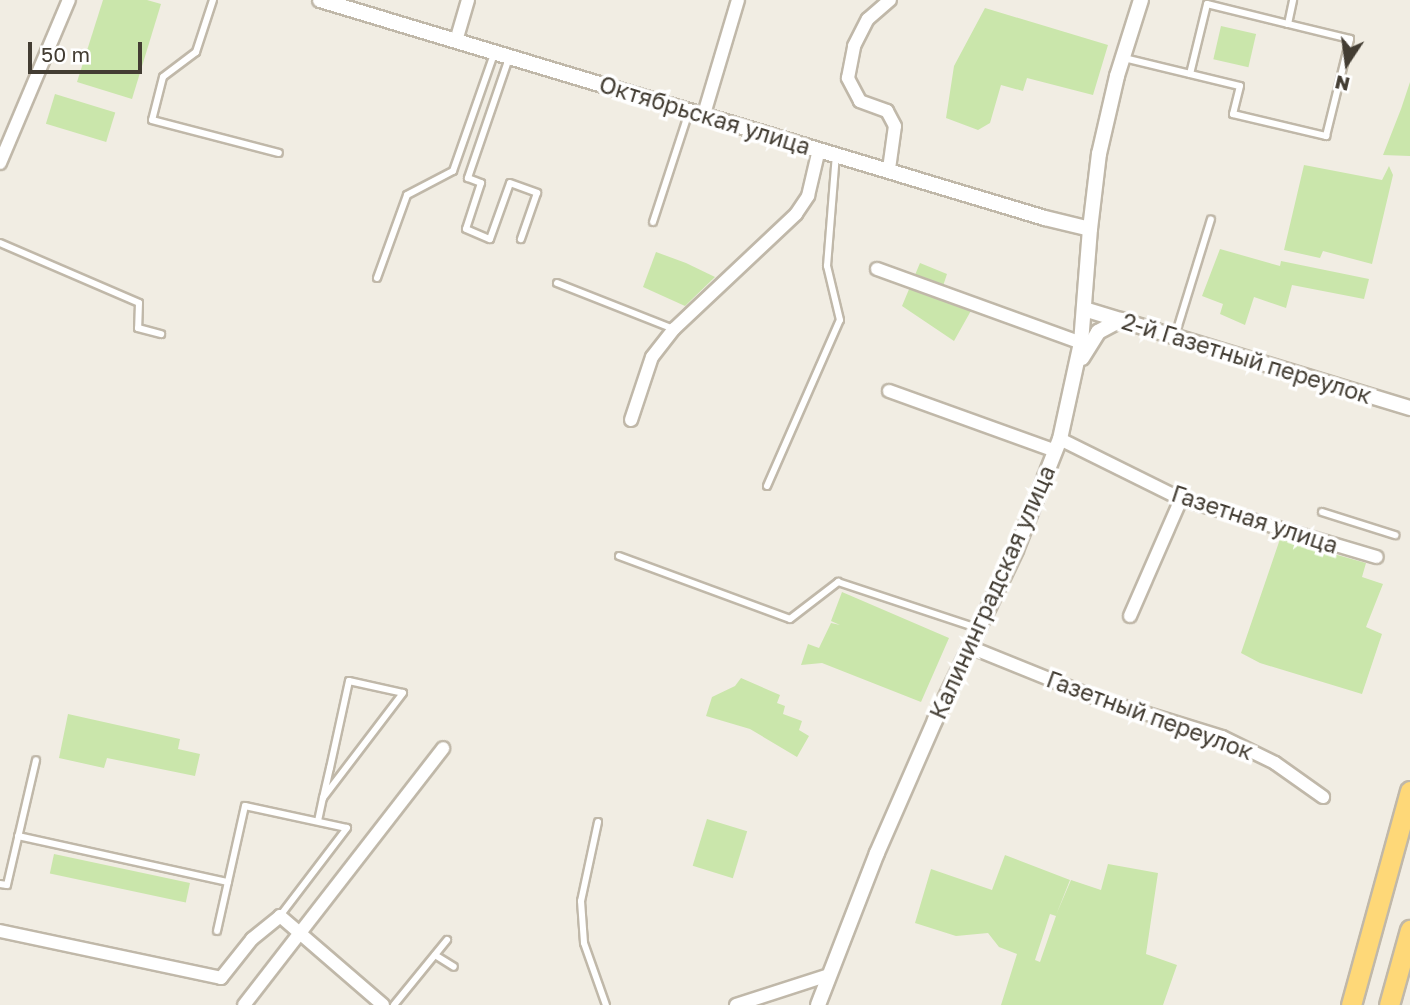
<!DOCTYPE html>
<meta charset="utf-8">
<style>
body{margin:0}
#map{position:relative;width:1410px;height:1005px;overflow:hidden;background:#f1ede3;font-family:"Golos Text",sans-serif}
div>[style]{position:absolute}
.green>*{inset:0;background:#cae6ab;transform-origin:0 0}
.roads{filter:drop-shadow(2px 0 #c0b8a9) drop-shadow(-2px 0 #c0b8a9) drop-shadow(0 2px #c0b8a9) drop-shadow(0 -2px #c0b8a9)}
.service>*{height:6px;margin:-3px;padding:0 3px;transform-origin:3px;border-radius:3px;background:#fff}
.minor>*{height:12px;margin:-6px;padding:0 6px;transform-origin:6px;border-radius:6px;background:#fff}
.tertiary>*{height:14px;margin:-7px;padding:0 7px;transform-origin:7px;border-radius:7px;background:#fff}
.trunk>*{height:19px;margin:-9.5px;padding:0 9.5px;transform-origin:9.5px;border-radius:9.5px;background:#fed878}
span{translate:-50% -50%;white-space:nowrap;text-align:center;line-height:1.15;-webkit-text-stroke:7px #fff;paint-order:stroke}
.street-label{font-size:23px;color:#433d33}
.north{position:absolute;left:1312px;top:28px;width:70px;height:70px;-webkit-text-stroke:5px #fff;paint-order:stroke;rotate:193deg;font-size:19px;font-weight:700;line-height:28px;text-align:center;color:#433d33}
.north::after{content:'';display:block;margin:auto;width:24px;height:32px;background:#433d33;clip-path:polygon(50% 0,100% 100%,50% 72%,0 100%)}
.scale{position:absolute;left:28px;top:42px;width:114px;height:32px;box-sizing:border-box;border:4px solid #433d33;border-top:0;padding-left:9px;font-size:21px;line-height:24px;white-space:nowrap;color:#433d33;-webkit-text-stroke:5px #fff;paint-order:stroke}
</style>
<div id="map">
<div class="green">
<i style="clip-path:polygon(103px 0,147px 0,161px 4px,132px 99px,77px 82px)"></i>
<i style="clip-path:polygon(985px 8px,1108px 45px,1093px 95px,1027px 78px,1023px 91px,1001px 85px,990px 123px,978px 130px,946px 118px,954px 66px)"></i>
<i style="left:1221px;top:26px;width:36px;height:34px;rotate:13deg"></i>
<i style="clip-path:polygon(1410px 82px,1410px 156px,1383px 155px,1401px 109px)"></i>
<i style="left:55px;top:94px;width:63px;height:31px;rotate:17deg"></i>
<i style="clip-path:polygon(1304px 165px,1382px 180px,1389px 166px,1393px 175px,1372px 264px,1323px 251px,1320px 258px,1284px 250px)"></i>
<i style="clip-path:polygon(1220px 249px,1280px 266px,1281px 261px,1369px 279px,1364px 299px,1292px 285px,1286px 308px,1254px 297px,1245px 325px,1220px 314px,1223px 304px,1202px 296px)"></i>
<i style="clip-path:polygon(656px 252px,686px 263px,715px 277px,685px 306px,643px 287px)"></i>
<i style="clip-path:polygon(920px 263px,947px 274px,943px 286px,977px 300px,954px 341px,902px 306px)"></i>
<i style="clip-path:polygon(1280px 539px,1366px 563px,1362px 577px,1383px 584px,1366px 627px,1382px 634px,1362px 694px,1260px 663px,1241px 653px)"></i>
<i style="clip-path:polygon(842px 592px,949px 638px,921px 702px,822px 663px,801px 665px,808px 644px,819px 648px,831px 623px,840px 625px,831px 621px)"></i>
<i style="clip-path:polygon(741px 678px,780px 695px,777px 703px,785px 706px,783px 714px,802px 721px,799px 730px,809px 736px,797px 757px,750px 729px,706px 716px,712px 697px,735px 686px)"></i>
<i style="clip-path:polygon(68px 714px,180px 739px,178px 749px,200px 754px,195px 776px,107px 758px,104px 768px,59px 758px)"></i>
<i style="left:707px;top:819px;width:42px;height:49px;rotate:17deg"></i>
<i style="left:54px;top:854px;width:139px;height:20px;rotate:12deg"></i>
<i style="clip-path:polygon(evenodd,1005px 855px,1070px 880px,1056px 915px,1071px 880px,1101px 890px,1108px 864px,1158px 873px,1146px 954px,1177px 965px,1163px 1005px,1001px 1005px,1017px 954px,999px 947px,988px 933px,956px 936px,915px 923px,931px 869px,992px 890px,1005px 855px,1050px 914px,1056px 916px,1040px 962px,1035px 960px,1050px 914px)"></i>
</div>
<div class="roads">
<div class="service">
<i style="left:213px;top:0;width:55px;rotate:108.1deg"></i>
<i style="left:196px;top:52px;width:41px;rotate:142.9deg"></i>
<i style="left:163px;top:77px;width:44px;rotate:104.3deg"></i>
<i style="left:152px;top:120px;width:131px;rotate:14.6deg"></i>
<i style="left:509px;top:58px;width:127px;rotate:108.9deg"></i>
<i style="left:468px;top:178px;width:14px;rotate:21deg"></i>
<i style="left:481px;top:183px;width:48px;rotate:108.1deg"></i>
<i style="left:466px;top:229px;width:26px;rotate:23deg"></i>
<i style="left:490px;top:239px;width:59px;rotate:-70.3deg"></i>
<i style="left:510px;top:183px;width:29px;rotate:20deg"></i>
<i style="left:537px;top:193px;width:49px;rotate:109.2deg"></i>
<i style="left:1124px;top:58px;width:119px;rotate:13.6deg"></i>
<i style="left:1240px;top:86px;width:29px;rotate:104deg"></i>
<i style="left:1233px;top:114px;width:96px;rotate:13.3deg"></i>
<i style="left:1326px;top:136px;width:100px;rotate:-76.1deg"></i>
<i style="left:1350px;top:39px;width:64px;rotate:-166.4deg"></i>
<i style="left:1288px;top:24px;width:25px;rotate:-78deg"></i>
<i style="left:1190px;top:74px;width:72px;rotate:-76.3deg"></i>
<i style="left:1207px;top:4px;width:83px;rotate:13.9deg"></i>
<i style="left:653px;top:222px;width:116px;rotate:-71.9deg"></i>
<i style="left:0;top:243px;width:151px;rotate:23.3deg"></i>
<i style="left:139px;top:303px;width:25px;rotate:92deg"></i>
<i style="left:138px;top:328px;width:24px;rotate:15deg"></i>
<i style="left:377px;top:278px;width:88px;rotate:-70.1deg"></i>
<i style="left:407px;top:195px;width:52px;rotate:-27.6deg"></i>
<i style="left:453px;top:171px;width:124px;rotate:-70.7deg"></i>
<i style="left:557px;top:283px;width:126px;rotate:21.5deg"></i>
<i style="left:1175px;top:336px;width:122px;rotate:-72.9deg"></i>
<i style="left:767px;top:486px;width:181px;rotate:-66.3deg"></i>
<i style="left:840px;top:320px;width:56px;rotate:-103.5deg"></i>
<i style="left:827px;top:266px;width:111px;rotate:-85.4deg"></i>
<i style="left:1322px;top:512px;width:77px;rotate:17.5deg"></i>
<i style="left:619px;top:556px;width:182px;rotate:20.2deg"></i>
<i style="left:790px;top:619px;width:61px;rotate:-37.6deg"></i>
<i style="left:838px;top:582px;width:146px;rotate:18.3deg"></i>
<i style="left:318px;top:821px;width:24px;rotate:-78deg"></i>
<i style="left:323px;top:798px;width:31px;rotate:-77deg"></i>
<i style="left:330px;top:768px;width:89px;rotate:-77.7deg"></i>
<i style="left:349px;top:681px;width:55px;rotate:12.5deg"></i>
<i style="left:403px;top:693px;width:132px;rotate:127.3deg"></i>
<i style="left:598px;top:822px;width:81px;rotate:102.1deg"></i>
<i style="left:581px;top:901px;width:42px;rotate:85.9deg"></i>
<i style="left:584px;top:943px;width:66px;rotate:70.5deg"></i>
<i style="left:18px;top:836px;width:215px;rotate:12.4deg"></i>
<i style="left:0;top:884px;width:7px;rotate:8deg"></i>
<i style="left:7px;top:885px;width:128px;rotate:-76.9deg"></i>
<i style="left:217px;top:931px;width:128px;rotate:-77.4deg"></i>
<i style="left:245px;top:806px;width:104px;rotate:12.2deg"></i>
<i style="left:347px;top:828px;width:111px;rotate:127.3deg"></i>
<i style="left:435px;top:955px;width:22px;rotate:32deg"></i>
<i style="left:394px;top:1005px;width:84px;rotate:-50.8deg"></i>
</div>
<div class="minor">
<i style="left:456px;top:41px;width:43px;rotate:-73.7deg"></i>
<i style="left:704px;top:114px;width:119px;rotate:-73.4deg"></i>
<i style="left:0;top:163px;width:177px;rotate:-67.1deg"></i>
<i style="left:889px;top:169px;width:43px;rotate:-82.1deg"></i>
<i style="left:895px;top:126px;width:17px;rotate:-118deg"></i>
<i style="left:887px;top:111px;width:29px;rotate:-160deg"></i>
<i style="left:860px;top:101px;width:26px;rotate:-118deg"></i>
<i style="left:848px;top:78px;width:33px;rotate:-79deg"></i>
<i style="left:854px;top:46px;width:30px;rotate:-63deg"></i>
<i style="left:868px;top:19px;width:29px;rotate:-41deg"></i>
<i style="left:877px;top:269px;width:217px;rotate:19.9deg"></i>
<i style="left:889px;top:391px;width:177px;rotate:19.8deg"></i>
<i style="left:631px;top:420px;width:66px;rotate:-71.6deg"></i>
<i style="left:652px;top:357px;width:36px;rotate:-52deg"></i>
<i style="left:674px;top:329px;width:168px;rotate:-43.3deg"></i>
<i style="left:796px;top:214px;width:22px;rotate:-56deg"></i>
<i style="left:808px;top:196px;width:48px;rotate:-76.8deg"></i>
<i style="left:1060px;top:439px;width:135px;rotate:26.4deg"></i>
<i style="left:1181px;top:499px;width:204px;rotate:16.5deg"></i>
<i style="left:1130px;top:616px;width:128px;rotate:-66.4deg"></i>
<i style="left:970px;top:647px;width:136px;rotate:22deg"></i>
<i style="left:1096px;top:698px;width:132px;rotate:17.2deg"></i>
<i style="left:1222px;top:737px;width:59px;rotate:26.1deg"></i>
<i style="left:1275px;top:763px;width:59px;rotate:35.3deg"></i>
<i style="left:0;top:931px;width:226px;rotate:12deg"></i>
<i style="left:221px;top:978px;width:50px;rotate:-51.5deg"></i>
<i style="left:252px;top:939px;width:36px;rotate:-39deg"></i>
<i style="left:280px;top:916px;width:136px;rotate:40.8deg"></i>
<i style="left:244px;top:1005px;width:325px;rotate:-52.2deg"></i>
<i style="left:736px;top:1005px;width:98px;rotate:-17.9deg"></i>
</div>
<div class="tertiary">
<i style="left:320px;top:0;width:757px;rotate:16.74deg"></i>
<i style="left:1045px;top:218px;width:46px;rotate:13.7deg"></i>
<i style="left:1084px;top:309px;width:341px;rotate:16.9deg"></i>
<i style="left:1082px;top:358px;width:31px;rotate:-58deg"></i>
<i style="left:1098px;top:332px;width:26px;rotate:-28deg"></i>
<i style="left:818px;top:1005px;width:163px;rotate:-68.8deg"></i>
<i style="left:877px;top:853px;width:145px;rotate:-66.4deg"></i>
<i style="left:935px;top:720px;width:188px;rotate:-64.5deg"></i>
<i style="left:1016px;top:550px;width:119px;rotate:-68.4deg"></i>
<i style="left:1060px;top:439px;width:98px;rotate:-77.7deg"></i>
<i style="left:1081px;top:343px;width:114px;rotate:-85.5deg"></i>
<i style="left:1090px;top:229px;width:76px;rotate:-83.2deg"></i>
<i style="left:1099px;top:154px;width:80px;rotate:-77deg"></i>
<i style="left:1117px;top:76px;width:80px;rotate:-72.5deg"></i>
</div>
<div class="trunk">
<i style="left:1351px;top:1005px;width:222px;rotate:-74.6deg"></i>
<i style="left:1389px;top:1005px;width:78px;rotate:-74.4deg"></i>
</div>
</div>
<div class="street-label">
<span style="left:705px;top:115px;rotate:17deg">Октябрьская улица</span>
<span style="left:1247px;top:358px;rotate:17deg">2-й Газетный переулок</span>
<span style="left:1255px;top:519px;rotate:18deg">Газетная улица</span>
<span style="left:992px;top:592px;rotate:-66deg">Калининградская улица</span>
<span style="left:1150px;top:715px;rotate:20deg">Газетный переулок</span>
</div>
<div class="north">N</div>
<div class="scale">50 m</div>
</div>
